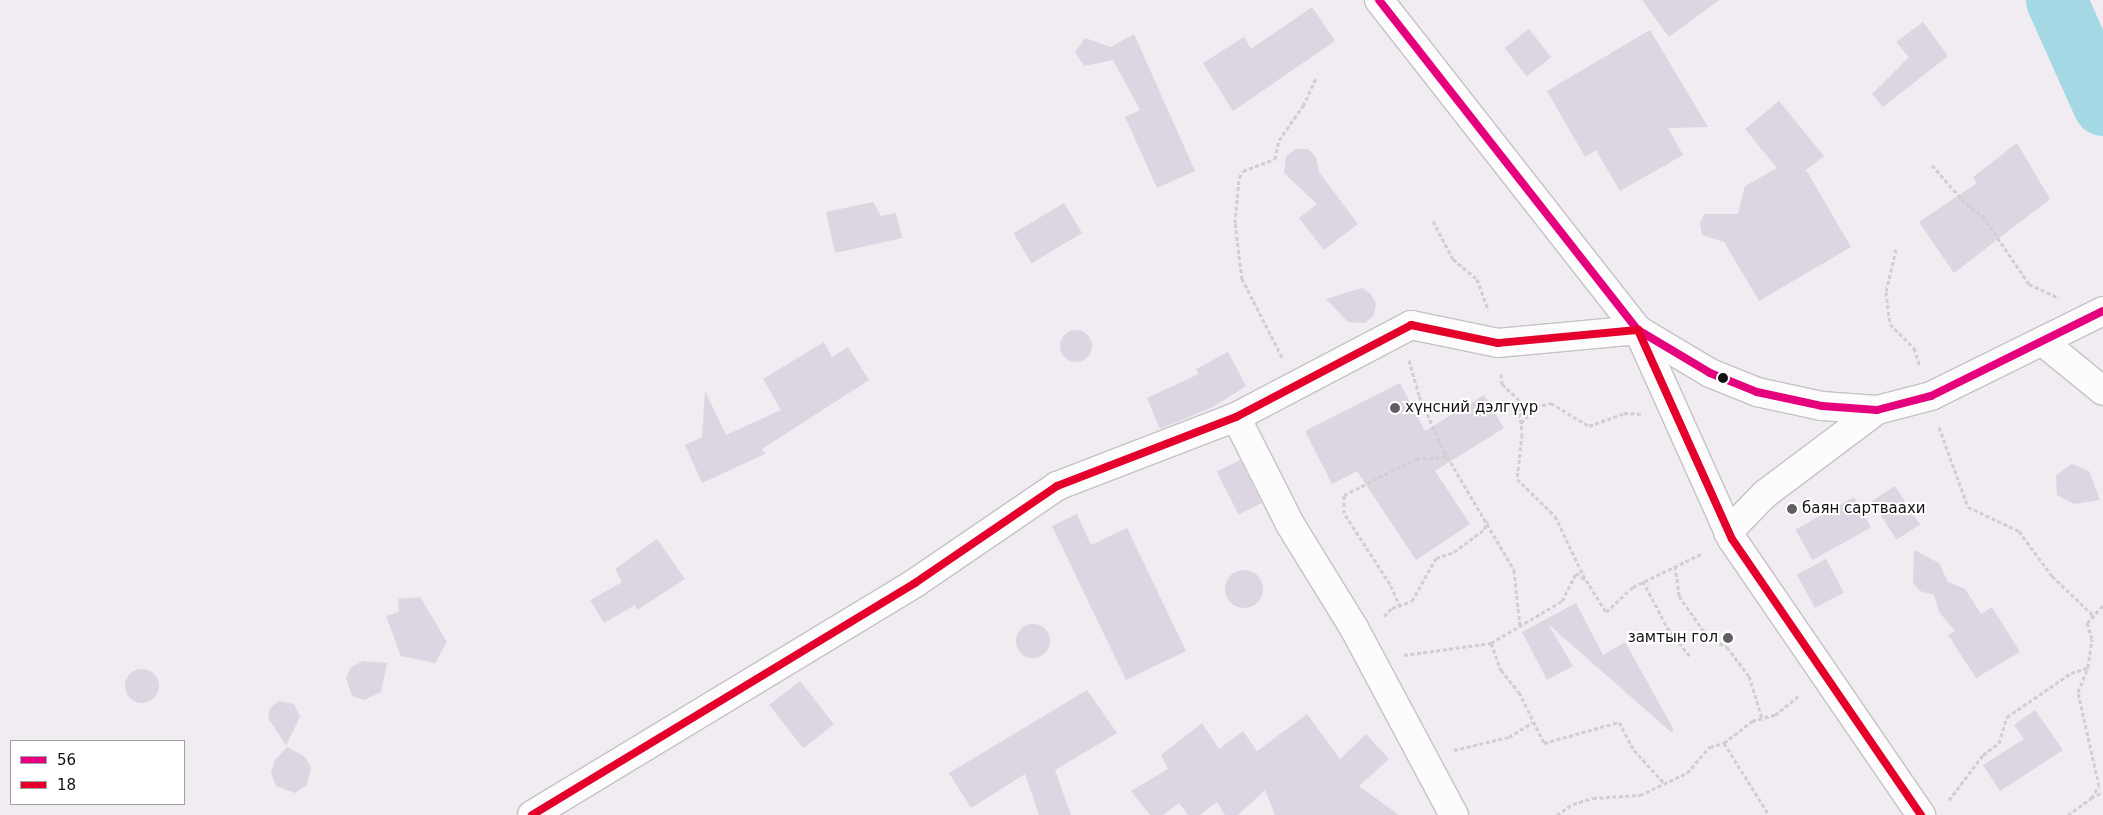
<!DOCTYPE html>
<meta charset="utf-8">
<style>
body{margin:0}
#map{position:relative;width:2103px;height:815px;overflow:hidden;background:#f0ecf1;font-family:"DejaVu Sans",sans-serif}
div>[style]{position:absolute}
.river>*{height:61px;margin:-30.5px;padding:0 30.5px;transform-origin:30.5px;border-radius:30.5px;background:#a4d8e4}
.building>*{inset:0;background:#ddd5e1;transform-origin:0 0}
.round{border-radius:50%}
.path>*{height:3px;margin-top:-1.5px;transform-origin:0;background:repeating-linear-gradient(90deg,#d0cfd0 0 4px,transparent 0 6.5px)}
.roads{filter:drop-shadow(1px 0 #c5c2c5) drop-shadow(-1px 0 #c5c2c5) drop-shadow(0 1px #c5c2c5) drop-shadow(0 -1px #c5c2c5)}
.street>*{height:28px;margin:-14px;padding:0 14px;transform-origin:14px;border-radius:14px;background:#fdfcfd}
.secondary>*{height:28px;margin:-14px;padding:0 14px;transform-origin:14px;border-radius:14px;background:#fdfcfd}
.bus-1>*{height:8px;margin:-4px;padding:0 4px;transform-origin:4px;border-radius:4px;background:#e5007d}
.bus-2>*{height:8px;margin:-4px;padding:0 4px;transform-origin:4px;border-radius:4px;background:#e4002b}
.dots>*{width:14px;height:14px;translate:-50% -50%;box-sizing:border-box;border:2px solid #fff;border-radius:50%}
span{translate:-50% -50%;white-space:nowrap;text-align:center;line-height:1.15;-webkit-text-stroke:4px #fff;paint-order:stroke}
.poi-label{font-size:15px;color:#131114}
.left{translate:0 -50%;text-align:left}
.right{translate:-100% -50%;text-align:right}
.legend{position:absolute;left:10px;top:740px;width:175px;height:65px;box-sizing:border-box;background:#fff;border:1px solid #a1a0a1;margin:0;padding:6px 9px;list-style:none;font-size:15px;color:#131114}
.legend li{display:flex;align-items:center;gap:10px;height:25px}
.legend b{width:25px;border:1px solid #a1a0a1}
</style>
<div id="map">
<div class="river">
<i style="left:2056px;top:0;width:115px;rotate:65.9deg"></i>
</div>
<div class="building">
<i style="clip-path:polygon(1642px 0,1719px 0,1669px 37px)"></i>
<i style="clip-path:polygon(1312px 7px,1335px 41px,1233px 111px,1203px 63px,1244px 37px,1251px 49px)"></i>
<i style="clip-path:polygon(1923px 22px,1948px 56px,1883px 107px,1872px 94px,1909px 57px,1896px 42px)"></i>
<i style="left:1529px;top:29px;width:36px;height:31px;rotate:52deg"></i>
<i style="clip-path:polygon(1650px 30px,1708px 127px,1668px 128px,1683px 155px,1620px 191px,1596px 150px,1585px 157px,1547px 91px)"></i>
<i style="clip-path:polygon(1134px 34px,1195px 171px,1157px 188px,1125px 117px,1140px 110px,1113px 60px,1084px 66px,1075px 52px,1085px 38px,1111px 47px)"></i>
<i style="clip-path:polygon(1779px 101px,1824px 156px,1806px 170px,1851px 247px,1759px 301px,1724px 242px,1702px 235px,1700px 223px,1704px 214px,1738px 214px,1745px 186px,1777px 168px,1745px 129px)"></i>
<i style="clip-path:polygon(2017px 143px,2050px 199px,1954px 273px,1919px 222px,1977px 183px,1973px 177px)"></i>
<i style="clip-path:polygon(1296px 149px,1308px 149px,1316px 157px,1319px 172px,1358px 224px,1324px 250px,1299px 218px,1317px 204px,1284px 173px,1286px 156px)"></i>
<i style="clip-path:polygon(873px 202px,881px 216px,896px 213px,902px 238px,835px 253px,826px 212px)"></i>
<i style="left:1064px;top:203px;width:35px;height:59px;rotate:59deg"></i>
<i style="clip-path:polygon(1362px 288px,1371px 294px,1376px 304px,1374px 315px,1365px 323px,1348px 322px,1326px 299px)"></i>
<i class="round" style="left:1060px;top:330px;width:32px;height:32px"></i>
<i style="clip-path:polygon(824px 342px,832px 357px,848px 347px,869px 380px,762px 449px,765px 454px,702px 483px,685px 445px,702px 437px,705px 391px,726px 435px,781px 410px,763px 379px)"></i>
<i style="clip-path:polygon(1228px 352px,1246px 386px,1213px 407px,1160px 429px,1147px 398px,1199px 374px,1196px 369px)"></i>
<i style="clip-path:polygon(1400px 383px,1425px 431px,1484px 395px,1504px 428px,1435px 471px,1470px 524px,1416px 560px,1357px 471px,1332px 484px,1305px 431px)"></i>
<i style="left:1240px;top:460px;width:48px;height:26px;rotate:63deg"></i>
<i style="clip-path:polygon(2072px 464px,2089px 471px,2100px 500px,2074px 504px,2057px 495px,2056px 475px)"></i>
<i style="left:1895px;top:486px;width:46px;height:28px;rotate:57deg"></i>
<i style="left:1854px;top:497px;width:35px;height:67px;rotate:61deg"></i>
<i style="clip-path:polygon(1077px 514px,1091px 545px,1127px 528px,1186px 651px,1126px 680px,1052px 526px)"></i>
<i style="clip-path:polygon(657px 539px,685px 579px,637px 610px,635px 605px,604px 623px,590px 600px,622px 582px,615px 569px)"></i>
<i style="clip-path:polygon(1914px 550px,1939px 563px,1948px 582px,1965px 589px,1981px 614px,1992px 607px,2020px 652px,1976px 678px,1948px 635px,1955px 631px,1939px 612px,1934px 595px,1920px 591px,1913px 583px)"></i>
<i style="left:1826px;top:559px;width:38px;height:33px;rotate:62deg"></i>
<i class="round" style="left:1225px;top:570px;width:38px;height:38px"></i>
<i style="clip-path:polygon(420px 597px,447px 642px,435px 663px,401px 656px,386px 616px,399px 612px,398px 599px)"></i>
<i style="clip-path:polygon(1576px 603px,1603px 655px,1625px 642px,1674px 730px,1671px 732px,1548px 624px,1573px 666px,1547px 680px,1522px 632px)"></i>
<i class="round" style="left:1016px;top:624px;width:34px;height:34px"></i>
<i style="clip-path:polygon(363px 661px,387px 663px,381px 692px,364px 700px,352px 696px,346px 678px,351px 667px)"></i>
<i class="round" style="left:125px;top:669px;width:34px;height:34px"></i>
<i style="left:800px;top:681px;width:55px;height:39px;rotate:52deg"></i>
<i style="clip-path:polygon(1087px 690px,1117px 733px,1055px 770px,1071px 815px,1039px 815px,1025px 774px,971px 808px,949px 773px)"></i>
<i style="clip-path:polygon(279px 701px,294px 704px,300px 717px,286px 745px,268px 718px,270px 708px)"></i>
<i style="clip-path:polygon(2035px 710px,2063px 750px,2000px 791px,1983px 765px,2024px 739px,2014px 725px)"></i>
<i style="clip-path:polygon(1307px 714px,1340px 759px,1366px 734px,1389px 759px,1359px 786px,1399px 815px,1275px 815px,1265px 790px,1238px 815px,1225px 815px,1217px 802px,1200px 815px,1188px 815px,1179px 803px,1163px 815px,1150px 815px,1131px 791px,1168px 769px,1161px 755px,1202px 723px,1219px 749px,1243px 731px,1257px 751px)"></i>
<i style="clip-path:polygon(287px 747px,304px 756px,311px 767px,307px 785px,295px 793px,276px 786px,271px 773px,275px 760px)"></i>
</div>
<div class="path">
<i style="left:1932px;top:165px;width:52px;rotate:48.9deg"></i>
<i style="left:1966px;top:204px;width:21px;rotate:35deg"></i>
<i style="left:1983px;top:216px;width:82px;rotate:55.9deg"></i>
<i style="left:2029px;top:284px;width:33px;rotate:25deg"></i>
<i style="left:1433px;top:221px;width:43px;rotate:62.2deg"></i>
<i style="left:1453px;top:259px;width:31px;rotate:40deg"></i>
<i style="left:1477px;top:279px;width:33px;rotate:70deg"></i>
<i style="left:1896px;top:249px;width:44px;rotate:103.1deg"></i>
<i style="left:1886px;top:292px;width:32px;rotate:83deg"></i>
<i style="left:1890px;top:324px;width:34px;rotate:45deg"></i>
<i style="left:1914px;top:348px;width:19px;rotate:72deg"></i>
<i style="left:1282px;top:357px;width:88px;rotate:-117.1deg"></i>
<i style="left:1242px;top:279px;width:56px;rotate:-97.1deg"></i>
<i style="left:1235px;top:223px;width:45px;rotate:-84.9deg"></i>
<i style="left:1239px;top:178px;width:8px;rotate:-60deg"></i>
<i style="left:1243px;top:171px;width:34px;rotate:-21deg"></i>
<i style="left:1275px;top:159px;width:19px;rotate:-78deg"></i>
<i style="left:1279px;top:140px;width:42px;rotate:-54.8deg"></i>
<i style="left:1303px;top:106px;width:31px;rotate:-65deg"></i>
<i style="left:1409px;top:360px;width:37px;rotate:74deg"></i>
<i style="left:1419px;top:396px;width:60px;rotate:65.6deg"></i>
<i style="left:1444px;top:451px;width:138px;rotate:59.5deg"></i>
<i style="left:1514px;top:570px;width:57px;rotate:84deg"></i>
<i style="left:1501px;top:374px;width:10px;rotate:84deg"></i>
<i style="left:1502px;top:384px;width:23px;rotate:43deg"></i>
<i style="left:1519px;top:400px;width:34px;rotate:85deg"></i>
<i style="left:1522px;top:434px;width:45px;rotate:96.3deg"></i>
<i style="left:1517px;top:479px;width:53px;rotate:44.2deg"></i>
<i style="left:1555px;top:516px;width:70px;rotate:64.5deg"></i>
<i style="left:1521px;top:423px;width:22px;rotate:-47deg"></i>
<i style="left:1536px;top:407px;width:16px;rotate:-15deg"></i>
<i style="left:1551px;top:403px;width:44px;rotate:31.2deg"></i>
<i style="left:1589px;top:426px;width:37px;rotate:-20deg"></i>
<i style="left:1624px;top:413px;width:17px;rotate:3deg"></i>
<i style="left:1939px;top:427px;width:85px;rotate:70.1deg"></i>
<i style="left:1968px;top:507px;width:56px;rotate:25.2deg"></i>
<i style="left:2019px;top:531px;width:56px;rotate:53.7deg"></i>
<i style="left:2052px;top:576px;width:58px;rotate:43.6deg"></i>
<i style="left:1675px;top:566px;width:30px;rotate:82deg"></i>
<i style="left:1679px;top:596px;width:50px;rotate:54.7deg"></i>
<i style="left:1708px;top:637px;width:21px;rotate:28deg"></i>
<i style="left:1727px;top:647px;width:36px;rotate:53deg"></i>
<i style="left:1749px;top:676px;width:44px;rotate:72.8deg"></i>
<i style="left:1643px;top:581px;width:52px;rotate:62.4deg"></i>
<i style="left:1667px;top:627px;width:37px;rotate:52deg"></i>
<i style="left:1400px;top:607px;width:25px;rotate:-113deg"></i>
<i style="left:1390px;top:584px;width:85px;rotate:-122.9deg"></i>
<i style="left:1344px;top:513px;width:18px;rotate:-90deg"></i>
<i style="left:1344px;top:495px;width:80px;rotate:-26.6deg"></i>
<i style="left:1416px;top:459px;width:32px;rotate:-5deg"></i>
<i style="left:1384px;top:616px;width:11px;rotate:-45deg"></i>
<i style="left:1392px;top:608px;width:21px;rotate:-19deg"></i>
<i style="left:1412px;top:601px;width:49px;rotate:-60.8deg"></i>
<i style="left:1436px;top:558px;width:19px;rotate:-18deg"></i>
<i style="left:1454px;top:552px;width:38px;rotate:-37deg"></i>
<i style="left:1484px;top:529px;width:9px;rotate:-69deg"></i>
<i style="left:1491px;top:643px;width:29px;rotate:70deg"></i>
<i style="left:1501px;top:670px;width:28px;rotate:51deg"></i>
<i style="left:1519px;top:692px;width:57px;rotate:63.9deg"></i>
<i style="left:1544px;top:743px;width:78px;rotate:-15.6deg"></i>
<i style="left:1619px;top:722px;width:32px;rotate:62deg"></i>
<i style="left:1634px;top:750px;width:45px;rotate:47.7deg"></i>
<i style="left:1404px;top:655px;width:88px;rotate:-7.9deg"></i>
<i style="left:1491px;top:643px;width:82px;rotate:-30.6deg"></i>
<i style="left:1562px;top:601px;width:31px;rotate:-63deg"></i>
<i style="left:1576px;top:573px;width:12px;rotate:35deg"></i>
<i style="left:1586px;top:580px;width:38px;rotate:58deg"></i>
<i style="left:1606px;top:612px;width:37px;rotate:-43deg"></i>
<i style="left:1633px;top:587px;width:78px;rotate:-25.9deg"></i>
<i style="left:1724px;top:743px;width:85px;rotate:58deg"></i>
<i style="left:1454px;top:750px;width:57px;rotate:-13.3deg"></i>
<i style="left:1509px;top:737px;width:28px;rotate:-32deg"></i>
<i style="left:2091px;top:798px;width:13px;rotate:-27deg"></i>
<i style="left:1949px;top:800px;width:56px;rotate:-52.9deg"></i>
<i style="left:1983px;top:755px;width:20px;rotate:-37deg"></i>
<i style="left:1999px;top:743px;width:27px;rotate:-73deg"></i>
<i style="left:2007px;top:717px;width:78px;rotate:-34.5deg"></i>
<i style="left:2071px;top:673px;width:17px;rotate:-17deg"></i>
<i style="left:1557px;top:815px;width:19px;rotate:-35deg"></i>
<i style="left:1573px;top:804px;width:21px;rotate:-17deg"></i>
<i style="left:1593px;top:798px;width:47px;rotate:-3.7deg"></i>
<i style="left:1640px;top:795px;width:52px;rotate:-25.1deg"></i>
<i style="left:1687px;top:773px;width:35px;rotate:-49deg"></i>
<i style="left:1710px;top:747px;width:15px;rotate:-16deg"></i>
<i style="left:1724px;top:743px;width:36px;rotate:-38deg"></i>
<i style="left:1752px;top:721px;width:24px;rotate:-15deg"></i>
<i style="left:1775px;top:715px;width:33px;rotate:-39deg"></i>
<i style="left:2068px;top:815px;width:29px;rotate:-36deg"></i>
<i style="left:2091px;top:798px;width:14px;rotate:-56deg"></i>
<i style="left:2099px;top:786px;width:96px;rotate:-102.6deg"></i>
<i style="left:2078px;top:692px;width:27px;rotate:-68deg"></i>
<i style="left:2088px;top:667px;width:28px;rotate:-82deg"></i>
<i style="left:2092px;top:639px;width:17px;rotate:-107deg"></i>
<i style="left:2087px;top:623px;width:24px;rotate:-48deg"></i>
</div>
<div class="roads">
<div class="street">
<i style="left:2043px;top:342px;width:77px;rotate:39.2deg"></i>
<i style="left:1236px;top:417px;width:120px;rotate:63.2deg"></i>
<i style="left:1290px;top:524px;width:122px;rotate:58.4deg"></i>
<i style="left:1354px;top:628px;width:212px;rotate:61.9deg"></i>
<i style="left:532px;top:815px;width:448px;rotate:-31.2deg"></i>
<i style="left:915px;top:583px;width:172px;rotate:-34.3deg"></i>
<i style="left:1057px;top:486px;width:192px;rotate:-21.1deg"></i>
<i style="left:1236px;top:417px;width:198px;rotate:-27.7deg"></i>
<i style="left:1411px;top:325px;width:89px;rotate:11.7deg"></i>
<i style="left:1498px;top:343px;width:141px;rotate:-5.3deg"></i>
</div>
<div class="secondary">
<i style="left:1379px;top:0;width:420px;rotate:51.9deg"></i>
<i style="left:1638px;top:330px;width:84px;rotate:30.8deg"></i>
<i style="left:1710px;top:373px;width:51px;rotate:22deg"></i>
<i style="left:1757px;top:392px;width:66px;rotate:12.2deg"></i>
<i style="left:1822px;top:406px;width:55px;rotate:4.2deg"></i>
<i style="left:1877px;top:410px;width:56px;rotate:-14.5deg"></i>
<i style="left:1931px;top:396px;width:192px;rotate:-26.3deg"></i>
<i style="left:1638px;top:330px;width:229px;rotate:65.8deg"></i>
<i style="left:1732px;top:539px;width:335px;rotate:55.6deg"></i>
<i style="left:1728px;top:532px;width:53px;rotate:-45.8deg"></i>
<i style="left:1765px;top:494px;width:140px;rotate:-36.9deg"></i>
</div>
</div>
<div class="bus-1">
<i style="left:1379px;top:0;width:420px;rotate:51.9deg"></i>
<i style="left:1638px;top:330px;width:84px;rotate:30.8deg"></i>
<i style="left:1710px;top:373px;width:51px;rotate:22deg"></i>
<i style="left:1757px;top:392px;width:66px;rotate:12.2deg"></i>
<i style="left:1822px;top:406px;width:55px;rotate:4.2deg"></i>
<i style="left:1877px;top:410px;width:56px;rotate:-14.5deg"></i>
<i style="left:1931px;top:396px;width:192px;rotate:-26.3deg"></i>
</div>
<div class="bus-2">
<i style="left:532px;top:815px;width:448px;rotate:-31.2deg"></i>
<i style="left:915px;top:583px;width:172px;rotate:-34.3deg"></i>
<i style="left:1057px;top:486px;width:192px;rotate:-21.1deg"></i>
<i style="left:1236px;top:417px;width:198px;rotate:-27.7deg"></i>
<i style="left:1411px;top:325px;width:89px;rotate:11.7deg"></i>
<i style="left:1498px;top:343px;width:141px;rotate:-5.3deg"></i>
<i style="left:1638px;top:330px;width:229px;rotate:65.8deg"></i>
<i style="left:1732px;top:539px;width:335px;rotate:55.6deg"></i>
</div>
<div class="dots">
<i style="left:1723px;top:378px;background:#131114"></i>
<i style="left:1395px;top:408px;background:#605e61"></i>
<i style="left:1792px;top:509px;background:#605e61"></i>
<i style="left:1728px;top:638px;background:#605e61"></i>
</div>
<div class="poi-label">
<span class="left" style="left:1405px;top:408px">хүнсний дэлгүүр</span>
<span class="left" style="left:1802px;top:509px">баян сартваахи</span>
<span class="right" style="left:1718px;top:638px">замтын гол</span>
</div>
<ul class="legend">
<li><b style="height:6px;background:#e5007d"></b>56</li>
<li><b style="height:6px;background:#e4002b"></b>18</li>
</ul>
</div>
